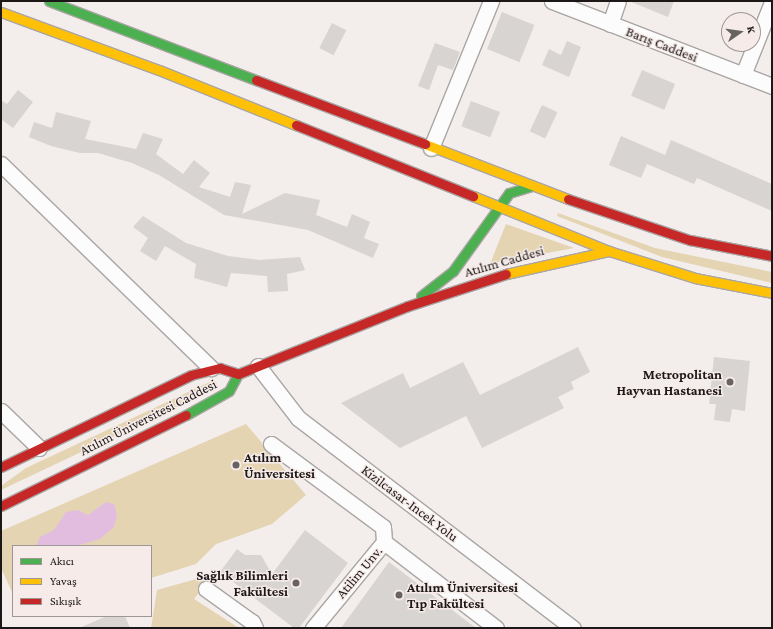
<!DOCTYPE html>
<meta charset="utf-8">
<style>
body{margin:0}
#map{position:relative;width:773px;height:629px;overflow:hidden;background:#f3edec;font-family:"Crimson Pro",serif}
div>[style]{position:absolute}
.green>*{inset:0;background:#e4d4b2}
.water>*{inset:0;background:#e2bddf}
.building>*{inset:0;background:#d8d4d2;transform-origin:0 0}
.roads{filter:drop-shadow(1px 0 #aaa6a4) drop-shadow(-1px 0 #aaa6a4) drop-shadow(0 1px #aaa6a4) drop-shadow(0 -1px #aaa6a4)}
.street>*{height:15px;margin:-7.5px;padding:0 7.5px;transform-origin:7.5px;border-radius:7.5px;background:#fdfcfc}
.fast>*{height:9px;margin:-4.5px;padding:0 4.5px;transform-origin:4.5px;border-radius:4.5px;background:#4caf50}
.slow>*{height:9px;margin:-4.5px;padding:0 4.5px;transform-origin:4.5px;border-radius:4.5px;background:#ffc107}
.jam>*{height:9px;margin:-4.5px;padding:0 4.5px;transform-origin:4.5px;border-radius:4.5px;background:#c62828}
.dots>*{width:11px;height:11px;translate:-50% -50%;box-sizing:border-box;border:2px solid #f6ebe9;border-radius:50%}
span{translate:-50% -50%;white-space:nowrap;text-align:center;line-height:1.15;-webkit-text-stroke:3px #f6ebe9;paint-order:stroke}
.street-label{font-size:14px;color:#1b1817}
.poi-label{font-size:14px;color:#1b1817;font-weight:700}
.right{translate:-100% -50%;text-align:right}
.left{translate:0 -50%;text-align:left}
.frame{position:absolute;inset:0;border:2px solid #1b1817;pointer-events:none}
.legend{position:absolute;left:12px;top:545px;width:140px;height:72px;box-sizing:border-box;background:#f6ebe9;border:1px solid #9e9795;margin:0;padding:5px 7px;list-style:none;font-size:12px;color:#1b1817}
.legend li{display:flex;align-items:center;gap:8px;height:20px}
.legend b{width:20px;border:1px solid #9e9795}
.north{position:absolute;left:721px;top:12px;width:40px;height:40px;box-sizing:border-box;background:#f6ebe9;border:1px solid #9e9795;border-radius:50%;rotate:77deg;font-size:11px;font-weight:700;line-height:16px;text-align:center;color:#1b1817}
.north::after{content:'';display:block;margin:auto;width:14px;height:18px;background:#676362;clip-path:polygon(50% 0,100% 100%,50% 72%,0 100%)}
</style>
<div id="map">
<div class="green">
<i style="clip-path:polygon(558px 213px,655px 248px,772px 272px,772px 283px,662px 257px,557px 216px)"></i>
<i style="clip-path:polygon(506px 224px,574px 248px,490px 264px)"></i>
<i style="clip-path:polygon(214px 380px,217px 384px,214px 389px,1px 490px,1px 486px,26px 468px)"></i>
<i style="clip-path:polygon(246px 424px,306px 495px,272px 524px,216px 544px,196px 564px,151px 578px,151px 546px,13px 546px,13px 594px,1px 568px,1px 531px)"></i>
<i style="clip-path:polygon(214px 574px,194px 599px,239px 628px,151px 628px,157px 590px)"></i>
</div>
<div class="water">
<i style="clip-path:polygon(106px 502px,114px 504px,117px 515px,114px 527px,100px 539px,76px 546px,36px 546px,40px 537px,54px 530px,66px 512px,78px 510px,88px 515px)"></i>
</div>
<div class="building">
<i style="clip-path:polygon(629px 1px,674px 1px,668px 17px)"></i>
<i style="left:502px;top:12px;width:35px;height:40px;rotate:22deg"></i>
<i style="left:332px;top:23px;width:16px;height:28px;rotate:27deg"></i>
<i style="clip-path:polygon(567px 41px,581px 47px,569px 77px,542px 65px,549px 49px,561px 55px)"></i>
<i style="clip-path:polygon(435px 43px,460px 52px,453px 70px,438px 65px,429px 90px,418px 86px)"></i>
<i style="left:642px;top:70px;width:36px;height:28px;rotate:23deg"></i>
<i style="clip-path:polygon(18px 90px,33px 102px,13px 128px,1px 119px,1px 100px,7px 104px)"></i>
<i style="left:471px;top:101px;width:31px;height:27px;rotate:21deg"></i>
<i style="left:542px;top:105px;width:17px;height:29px;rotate:25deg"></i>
<i style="clip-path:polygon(56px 112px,91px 121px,85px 139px,136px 149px,143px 133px,163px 139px,156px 154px,183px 174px,194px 160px,210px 173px,199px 187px,230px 197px,235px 182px,251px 185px,242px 214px,285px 193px,320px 200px,316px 215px,347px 227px,352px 214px,370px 222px,364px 238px,379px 244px,373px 258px,308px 230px,224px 215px,159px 175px,132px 163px,98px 153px,80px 153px,51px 146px,29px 137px,34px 122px,52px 128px)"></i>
<i style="clip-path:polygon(621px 136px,665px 155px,671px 140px,772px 184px,772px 211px,697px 178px,694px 184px,647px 164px,641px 178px,609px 165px)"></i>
<i style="clip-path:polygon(143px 216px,186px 243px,228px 256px,259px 260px,300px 257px,305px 270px,287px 274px,288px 291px,268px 292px,267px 276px,231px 273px,227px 287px,194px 278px,196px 264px,165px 246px,156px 261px,140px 251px,148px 238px,133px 227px)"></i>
<i style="clip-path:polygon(578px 347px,590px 372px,571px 382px,574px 389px,558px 397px,564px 408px,482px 448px,466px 416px,400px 448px,341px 403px,403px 373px,410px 388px,463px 362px,480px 395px)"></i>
<i style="clip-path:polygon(714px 357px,750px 361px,745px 411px,732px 409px,730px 422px,714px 420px,716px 404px,709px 404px)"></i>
<i style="clip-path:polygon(305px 530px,348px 563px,299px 628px,294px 628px,220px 572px,237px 549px,245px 555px,261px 555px,272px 574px)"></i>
<i style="clip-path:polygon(389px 562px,476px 628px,341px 628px)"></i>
<i style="clip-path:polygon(107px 616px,125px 616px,130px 628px,79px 628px)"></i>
</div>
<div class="roads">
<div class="street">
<i style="left:552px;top:1px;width:236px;rotate:21.1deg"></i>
<i style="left:610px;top:24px;width:24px;rotate:-71deg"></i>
<i style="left:743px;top:75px;width:79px;rotate:-68.3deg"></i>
<i style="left:431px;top:148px;width:159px;rotate:-67.8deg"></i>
<i style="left:1px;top:164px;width:293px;rotate:44.2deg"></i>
<i style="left:258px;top:366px;width:66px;rotate:52.4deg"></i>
<i style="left:298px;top:418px;width:346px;rotate:37.4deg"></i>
<i style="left:1px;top:411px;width:53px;rotate:44.2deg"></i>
<i style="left:271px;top:444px;width:139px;rotate:36.5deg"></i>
<i style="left:383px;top:527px;width:15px;rotate:86deg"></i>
<i style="left:384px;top:542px;width:112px;rotate:129.5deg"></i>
<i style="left:384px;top:542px;width:141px;rotate:37.5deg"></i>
<i style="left:206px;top:589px;width:57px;rotate:35.7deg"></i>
<i style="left:252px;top:622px;width:7px;rotate:63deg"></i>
</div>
<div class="fast">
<i style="left:49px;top:1px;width:222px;rotate:20.9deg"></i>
<i style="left:421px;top:296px;width:41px;rotate:-38deg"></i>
<i style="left:453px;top:271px;width:96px;rotate:-54.3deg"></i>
<i style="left:509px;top:193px;width:24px;rotate:-17deg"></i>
<i style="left:186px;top:415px;width:49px;rotate:-29.2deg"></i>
<i style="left:229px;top:391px;width:19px;rotate:-62deg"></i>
</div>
<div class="slow">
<i style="left:1px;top:12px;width:168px;rotate:20.2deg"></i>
<i style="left:159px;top:70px;width:148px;rotate:21.9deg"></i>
<i style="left:425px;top:144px;width:153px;rotate:21deg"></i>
<i style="left:473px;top:196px;width:147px;rotate:22deg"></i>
<i style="left:609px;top:251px;width:90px;rotate:17.4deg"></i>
<i style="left:695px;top:278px;width:78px;rotate:11deg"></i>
<i style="left:506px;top:274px;width:106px;rotate:-12.6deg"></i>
</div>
<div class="jam">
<i style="left:256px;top:80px;width:181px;rotate:20.7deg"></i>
<i style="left:296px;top:125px;width:191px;rotate:21.9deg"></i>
<i style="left:568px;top:199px;width:129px;rotate:18.6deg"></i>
<i style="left:690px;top:240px;width:84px;rotate:11deg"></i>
<i style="left:238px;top:374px;width:183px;rotate:-21.8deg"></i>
<i style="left:408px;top:306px;width:103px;rotate:-18.1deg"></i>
<i style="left:1px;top:467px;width:211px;rotate:-25.8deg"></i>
<i style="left:191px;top:375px;width:30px;rotate:-14deg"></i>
<i style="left:220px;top:368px;width:19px;rotate:18deg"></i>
<i style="left:1px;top:506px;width:206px;rotate:-26.2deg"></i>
</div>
</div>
<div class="dots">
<i style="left:730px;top:382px;background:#676362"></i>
<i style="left:236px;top:465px;background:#676362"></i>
<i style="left:296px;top:583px;background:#676362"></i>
<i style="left:399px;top:595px;background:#676362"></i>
</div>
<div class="street-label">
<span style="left:662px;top:44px;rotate:21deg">Barış Caddesi</span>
<span style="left:504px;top:261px;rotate:-16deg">Atılım Caddesi</span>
<span style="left:148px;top:417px;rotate:-27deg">Atılım Üniversitesi Caddesi</span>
<span style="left:410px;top:503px;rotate:37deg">Kizilcasar-Incek Yolu</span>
<span style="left:359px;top:572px;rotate:-50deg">Atilim Unv.</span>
</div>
<div class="poi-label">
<span class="right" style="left:722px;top:382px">Metropolitan<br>Hayvan Hastanesi</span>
<span class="left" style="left:244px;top:465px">Atılım<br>Üniversitesi</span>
<span class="right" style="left:288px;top:583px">Sağlık Bilimleri<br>Fakültesi</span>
<span class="left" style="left:407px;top:595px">Atılım Üniversitesi<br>Tıp Fakültesi</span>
</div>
<div class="frame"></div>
<ul class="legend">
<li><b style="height:5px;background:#4caf50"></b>Akıcı</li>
<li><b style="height:5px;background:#ffc107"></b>Yavaş</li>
<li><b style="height:5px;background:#c62828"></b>Sıkışık</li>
</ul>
<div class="north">K</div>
</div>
